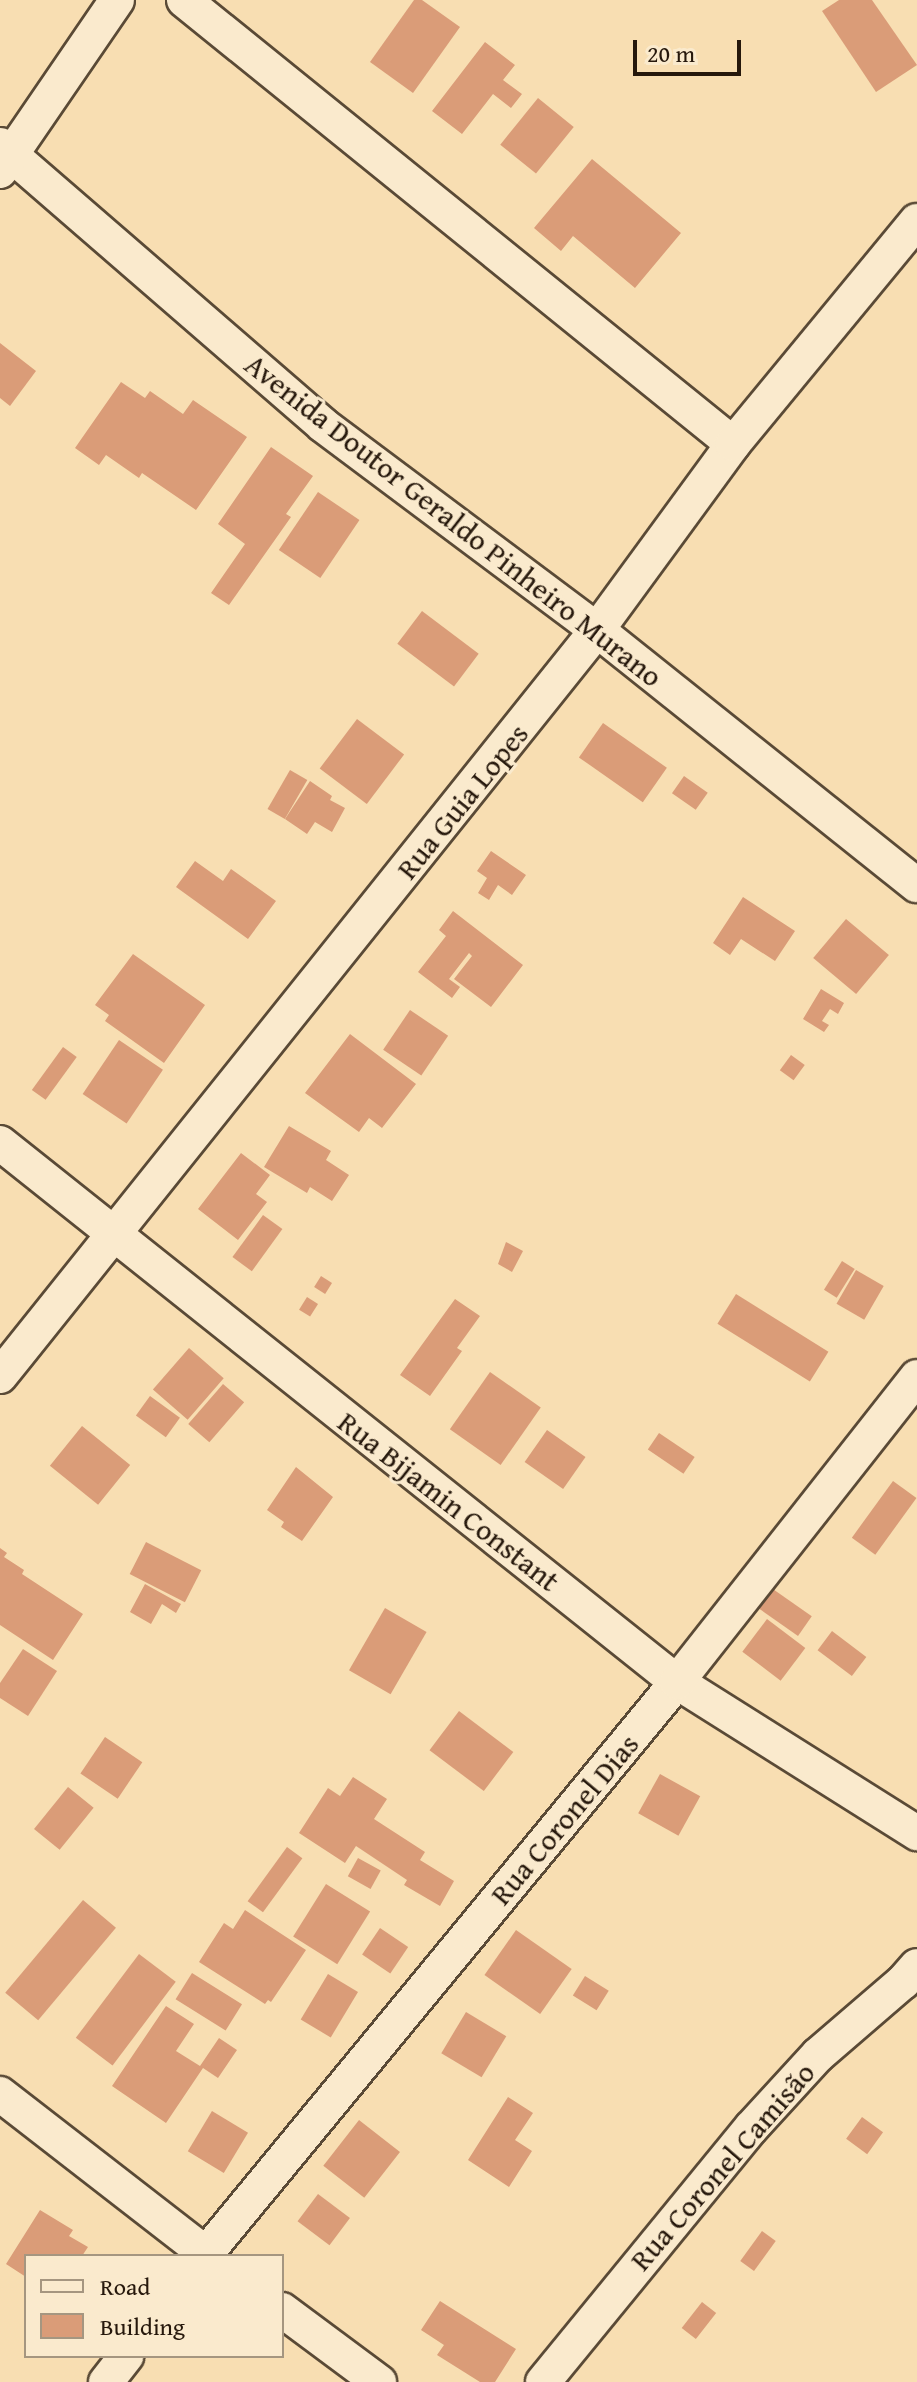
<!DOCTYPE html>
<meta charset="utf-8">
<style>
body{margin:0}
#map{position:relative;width:917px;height:2382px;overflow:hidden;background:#f8deb2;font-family:"Gentium Book Plus",serif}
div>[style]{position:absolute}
.building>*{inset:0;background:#da9c78;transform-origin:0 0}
.roads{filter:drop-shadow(2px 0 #5a4a36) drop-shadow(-2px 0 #5a4a36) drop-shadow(0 2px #5a4a36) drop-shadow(0 -2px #5a4a36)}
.minor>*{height:34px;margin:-17px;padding:0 17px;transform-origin:17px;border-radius:17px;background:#faeacd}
span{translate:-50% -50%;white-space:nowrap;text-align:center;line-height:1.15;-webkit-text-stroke:6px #faeacd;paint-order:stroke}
.street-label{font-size:30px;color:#26180c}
.legend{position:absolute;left:24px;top:2254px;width:260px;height:104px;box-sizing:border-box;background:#faeacd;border:2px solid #a59680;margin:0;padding:10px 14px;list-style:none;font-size:24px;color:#26180c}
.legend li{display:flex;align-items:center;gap:16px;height:40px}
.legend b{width:40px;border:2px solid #a59680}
.scale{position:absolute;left:633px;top:40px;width:108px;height:36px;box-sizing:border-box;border:4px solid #26180c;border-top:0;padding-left:10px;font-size:24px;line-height:28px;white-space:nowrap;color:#26180c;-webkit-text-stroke:6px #faeacd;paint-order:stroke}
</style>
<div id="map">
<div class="building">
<i style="clip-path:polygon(414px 0,422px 0,460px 27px,413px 93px,370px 62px)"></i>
<i style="clip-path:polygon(839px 0,872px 0,917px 65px,876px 92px,822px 11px)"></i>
<i style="clip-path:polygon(485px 42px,515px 65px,503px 80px,522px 94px,511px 108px,493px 94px,462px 134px,432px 111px)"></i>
<i style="left:538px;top:98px;width:46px;height:60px;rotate:39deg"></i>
<i style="clip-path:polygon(592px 159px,681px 233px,635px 288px,573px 236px,561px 251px,534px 228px)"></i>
<i style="clip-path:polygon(0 343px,36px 371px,10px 406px,0 398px)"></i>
<i style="clip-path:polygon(121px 382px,145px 398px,150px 391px,183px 414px,193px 400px,247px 437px,196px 510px,142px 473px,139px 478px,106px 455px,99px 465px,75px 448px)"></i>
<i style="clip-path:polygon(271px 447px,313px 476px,286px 514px,291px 517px,229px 605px,211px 593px,245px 544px,218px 524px)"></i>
<i style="left:318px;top:492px;width:50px;height:70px;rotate:34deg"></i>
<i style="left:422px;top:611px;width:71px;height:41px;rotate:37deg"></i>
<i style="left:357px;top:719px;width:59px;height:62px;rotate:37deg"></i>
<i style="left:603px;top:723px;width:78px;height:42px;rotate:35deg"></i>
<i style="left:290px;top:770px;width:20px;height:45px;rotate:30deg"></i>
<i style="left:684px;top:776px;width:29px;height:21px;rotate:35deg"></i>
<i style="clip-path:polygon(310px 781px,332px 796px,330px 800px,345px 808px,332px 832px,315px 822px,307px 834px,285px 819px)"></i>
<i style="clip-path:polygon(491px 851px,526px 875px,512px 895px,498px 885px,489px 900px,478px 893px,487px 878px,477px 871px)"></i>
<i style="clip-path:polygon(195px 861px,223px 881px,231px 869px,276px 901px,248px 939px,176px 887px)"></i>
<i style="clip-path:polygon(743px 897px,795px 931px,775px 961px,741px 939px,730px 955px,713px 943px)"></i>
<i style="clip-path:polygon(453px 911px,523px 965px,491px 1007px,454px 979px,472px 956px,469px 953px,449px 979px,460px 987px,452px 998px,418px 972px,446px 936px,439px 930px)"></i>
<i style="left:846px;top:919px;width:56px;height:51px;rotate:40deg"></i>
<i style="clip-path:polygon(133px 954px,205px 1005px,164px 1063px,105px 1021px,109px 1015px,95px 1005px)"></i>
<i style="clip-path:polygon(821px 989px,844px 1003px,838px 1014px,830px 1009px,822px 1021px,829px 1025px,824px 1032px,803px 1019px)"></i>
<i style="left:410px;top:1010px;width:46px;height:48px;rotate:34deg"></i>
<i style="clip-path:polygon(350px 1034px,416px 1084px,382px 1128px,369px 1118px,359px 1132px,305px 1093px)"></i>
<i style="left:119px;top:1040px;width:53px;height:65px;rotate:34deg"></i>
<i style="left:63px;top:1047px;width:17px;height:53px;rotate:36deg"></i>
<i style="left:791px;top:1055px;width:17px;height:19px;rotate:36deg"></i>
<i style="clip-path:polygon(289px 1126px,331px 1151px,326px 1160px,349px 1175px,332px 1201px,310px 1187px,307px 1193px,264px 1167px)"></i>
<i style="clip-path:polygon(241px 1153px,270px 1175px,256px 1194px,267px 1202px,238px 1240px,198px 1209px)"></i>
<i style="left:263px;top:1215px;width:24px;height:52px;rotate:36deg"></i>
<i style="clip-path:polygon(506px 1242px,523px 1251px,512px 1272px,498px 1264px)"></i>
<i style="left:842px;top:1261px;width:15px;height:34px;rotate:32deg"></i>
<i style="left:856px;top:1270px;width:32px;height:39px;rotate:30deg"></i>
<i style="left:321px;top:1276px;width:13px;height:13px;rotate:32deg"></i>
<i style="left:736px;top:1294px;width:109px;height:35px;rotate:32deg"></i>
<i style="left:307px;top:1297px;width:13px;height:15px;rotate:32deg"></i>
<i style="clip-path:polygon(455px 1299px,480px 1316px,457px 1348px,462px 1351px,430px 1396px,400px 1375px)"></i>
<i style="left:189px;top:1348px;width:46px;height:55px;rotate:41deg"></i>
<i style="left:490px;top:1372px;width:62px;height:70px;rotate:35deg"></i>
<i style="left:223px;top:1384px;width:28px;height:53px;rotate:41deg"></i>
<i style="left:150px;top:1396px;width:37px;height:24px;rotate:36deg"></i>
<i style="left:82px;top:1426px;width:62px;height:51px;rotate:39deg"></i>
<i style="left:547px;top:1430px;width:47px;height:39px;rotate:35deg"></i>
<i style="left:659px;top:1433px;width:43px;height:20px;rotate:34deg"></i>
<i style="clip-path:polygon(296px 1467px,333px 1497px,302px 1541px,281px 1527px,284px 1522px,267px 1510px)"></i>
<i style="left:893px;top:1481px;width:29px;height:70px;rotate:36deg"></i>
<i style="left:146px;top:1542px;width:62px;height:36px;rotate:27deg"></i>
<i style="clip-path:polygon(0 1548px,7px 1553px,4px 1557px,24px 1570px,22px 1574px,83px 1614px,53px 1660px,0 1625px)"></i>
<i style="clip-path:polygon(145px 1584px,181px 1604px,176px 1613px,162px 1604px,151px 1624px,130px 1612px)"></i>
<i style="left:770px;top:1587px;width:51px;height:24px;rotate:35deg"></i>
<i style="left:385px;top:1608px;width:48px;height:72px;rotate:30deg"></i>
<i style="left:767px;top:1619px;width:48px;height:41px;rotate:37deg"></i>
<i style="left:832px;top:1631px;width:43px;height:24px;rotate:37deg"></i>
<i style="clip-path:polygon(23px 1649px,57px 1671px,28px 1716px,0 1698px,0 1683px)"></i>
<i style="left:459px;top:1711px;width:68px;height:49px;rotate:37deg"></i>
<i style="left:105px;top:1737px;width:45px;height:44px;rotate:34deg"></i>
<i style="left:660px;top:1774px;width:46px;height:45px;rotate:29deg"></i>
<i style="clip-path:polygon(353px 1777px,387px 1799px,374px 1819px,425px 1852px,420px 1860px,454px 1881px,440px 1906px,404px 1885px,407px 1880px,356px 1846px,345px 1863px,299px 1833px,328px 1788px,340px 1796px)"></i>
<i style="left:68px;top:1787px;width:33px;height:54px;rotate:39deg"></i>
<i style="left:287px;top:1847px;width:19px;height:67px;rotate:36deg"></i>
<i style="left:358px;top:1858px;width:26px;height:21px;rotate:29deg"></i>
<i style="left:326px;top:1884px;width:52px;height:62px;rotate:32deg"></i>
<i style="left:83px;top:1900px;width:43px;height:121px;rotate:40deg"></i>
<i style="clip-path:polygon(245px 1910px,306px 1950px,271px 2002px,268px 2000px,265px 2004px,199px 1962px,224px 1923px,233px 1929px)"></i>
<i style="left:380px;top:1928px;width:34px;height:32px;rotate:34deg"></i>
<i style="left:516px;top:1930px;width:68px;height:55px;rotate:35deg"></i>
<i style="left:139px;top:1954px;width:46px;height:105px;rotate:37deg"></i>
<i style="left:192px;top:1973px;width:59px;height:31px;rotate:32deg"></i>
<i style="left:328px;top:1974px;width:35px;height:53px;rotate:31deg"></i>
<i style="left:585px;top:1976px;width:28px;height:23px;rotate:32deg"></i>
<i style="clip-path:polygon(166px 2006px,194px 2024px,176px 2051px,200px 2066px,219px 2038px,237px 2050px,218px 2078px,203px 2068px,166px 2123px,112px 2086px)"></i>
<i style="left:466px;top:2012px;width:47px;height:48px;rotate:31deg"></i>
<i style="clip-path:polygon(508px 2097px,533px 2113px,515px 2140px,532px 2151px,509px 2187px,468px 2160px)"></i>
<i style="left:212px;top:2111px;width:42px;height:47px;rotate:31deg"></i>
<i style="left:862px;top:2117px;width:26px;height:27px;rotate:36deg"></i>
<i style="left:359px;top:2120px;width:52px;height:58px;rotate:38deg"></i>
<i style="left:318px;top:2194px;width:40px;height:34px;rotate:37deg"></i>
<i style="clip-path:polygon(40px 2210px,73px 2230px,69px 2236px,88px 2247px,82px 2256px,26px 2256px,26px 2277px,6px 2264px)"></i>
<i style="left:762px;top:2231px;width:17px;height:37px;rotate:36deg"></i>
<i style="clip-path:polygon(440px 2301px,516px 2349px,495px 2382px,480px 2382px,437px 2355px,444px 2345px,421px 2330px)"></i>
<i style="left:702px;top:2302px;width:18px;height:33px;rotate:38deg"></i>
</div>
<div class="roads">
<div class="minor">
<i style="left:184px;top:0;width:706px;rotate:38.96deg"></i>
<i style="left:0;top:145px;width:427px;rotate:40.9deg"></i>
<i style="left:323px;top:425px;width:342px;rotate:36.8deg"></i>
<i style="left:597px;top:630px;width:409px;rotate:38.6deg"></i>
<i style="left:0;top:171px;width:207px;rotate:-55.6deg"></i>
<i style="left:0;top:1143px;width:865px;rotate:38.53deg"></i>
<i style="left:677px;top:1682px;width:284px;rotate:32.2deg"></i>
<i style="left:0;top:1376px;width:955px;rotate:-51.33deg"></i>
<i style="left:597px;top:630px;width:230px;rotate:-53.8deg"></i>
<i style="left:733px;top:444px;width:289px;rotate:-50.5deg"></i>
<i style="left:0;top:2094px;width:264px;rotate:37.8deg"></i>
<i style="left:204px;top:2256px;width:744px;rotate:-50.51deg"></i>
<i style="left:677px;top:1682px;width:388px;rotate:-51.8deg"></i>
<i style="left:282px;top:2310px;width:121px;rotate:36.6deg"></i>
<i style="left:106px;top:2382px;width:33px;rotate:-52deg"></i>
<i style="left:543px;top:2382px;width:328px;rotate:-50.7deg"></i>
<i style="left:751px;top:2128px;width:99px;rotate:-47.5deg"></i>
<i style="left:818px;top:2055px;width:112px;rotate:-40.7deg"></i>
<i style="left:903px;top:1982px;width:21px;rotate:-49deg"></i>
</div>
</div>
<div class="street-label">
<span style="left:454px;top:520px;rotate:38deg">Avenida Doutor Geraldo Pinheiro Murano</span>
<span style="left:462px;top:801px;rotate:-51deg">Rua Guia Lopes</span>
<span style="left:449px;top:1501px;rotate:38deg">Rua Bijamin Constant</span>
<span style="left:564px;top:1819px;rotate:-50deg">Rua Coronel Dias</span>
<span style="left:722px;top:2166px;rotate:-49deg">Rua Coronel Camisão</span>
</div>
<ul class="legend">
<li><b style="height:10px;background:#faeacd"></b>Road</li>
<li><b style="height:22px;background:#da9c78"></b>Building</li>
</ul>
<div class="scale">20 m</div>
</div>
